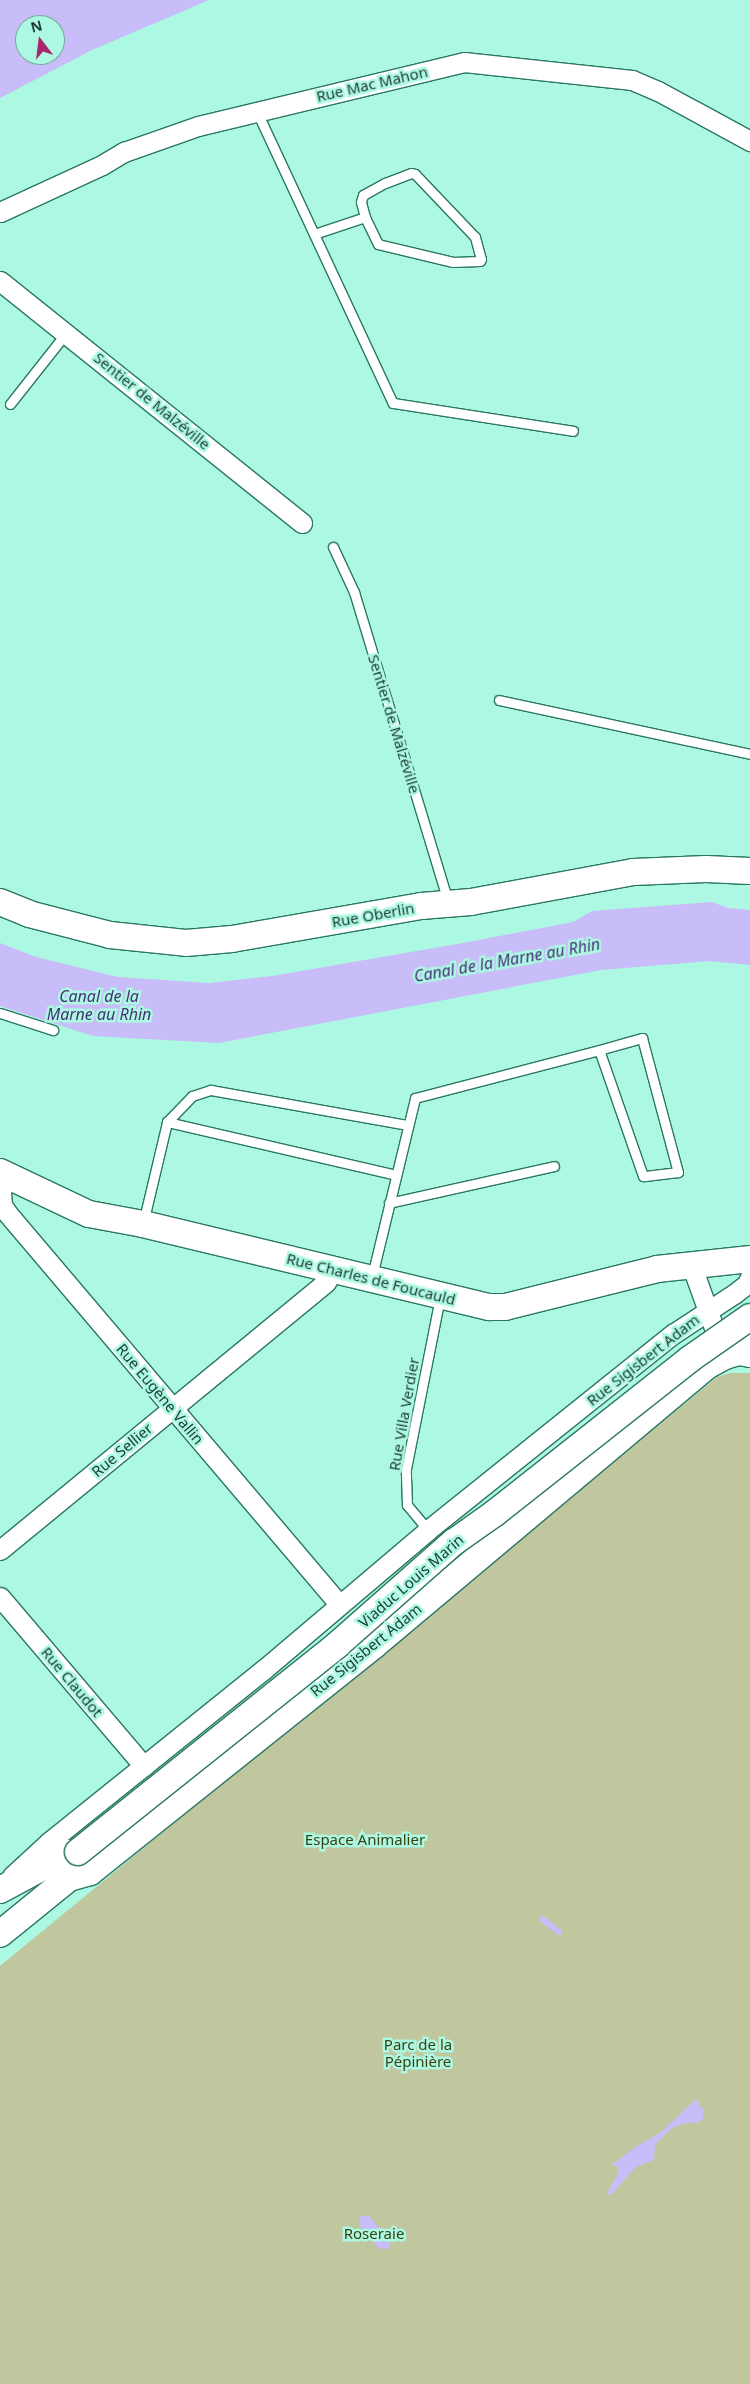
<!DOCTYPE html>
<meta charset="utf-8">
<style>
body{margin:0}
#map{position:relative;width:750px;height:2384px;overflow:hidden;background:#adf8e2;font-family:"Noto Sans",sans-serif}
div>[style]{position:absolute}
.green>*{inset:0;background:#c0c69d}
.water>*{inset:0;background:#c8bcf9}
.stream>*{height:5.5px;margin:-2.75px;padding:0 2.75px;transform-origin:2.75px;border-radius:2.75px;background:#c8bcf9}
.roads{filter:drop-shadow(1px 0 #2a7764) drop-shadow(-1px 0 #2a7764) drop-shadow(0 1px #2a7764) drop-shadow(0 -1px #2a7764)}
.lane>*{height:9px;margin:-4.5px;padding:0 4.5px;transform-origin:4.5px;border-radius:4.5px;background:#fff}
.street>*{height:19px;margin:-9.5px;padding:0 9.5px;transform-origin:9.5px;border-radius:9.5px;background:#fff}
.secondary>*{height:26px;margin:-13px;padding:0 13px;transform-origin:13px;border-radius:13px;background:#fff}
.bridges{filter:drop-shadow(1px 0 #2a7764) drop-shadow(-1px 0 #2a7764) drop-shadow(0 1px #2a7764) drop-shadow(0 -1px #2a7764)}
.secondary-bridge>*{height:26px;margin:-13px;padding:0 13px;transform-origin:13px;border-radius:13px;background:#fff}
span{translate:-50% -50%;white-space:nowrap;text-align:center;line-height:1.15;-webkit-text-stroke:5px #adf8e2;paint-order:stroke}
.street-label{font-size:15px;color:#1d3c34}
.park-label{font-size:15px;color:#3c400f}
.water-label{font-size:16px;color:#463177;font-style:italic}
.north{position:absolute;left:15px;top:15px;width:50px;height:50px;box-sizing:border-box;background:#adf8e2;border:1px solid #73ad9c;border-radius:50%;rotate:345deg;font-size:14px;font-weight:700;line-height:20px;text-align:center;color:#1d3c34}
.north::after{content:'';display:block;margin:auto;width:18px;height:22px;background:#ab256c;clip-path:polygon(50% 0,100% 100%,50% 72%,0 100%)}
</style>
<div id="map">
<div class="green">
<i style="clip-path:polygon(730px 1373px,750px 1373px,750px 2384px,0 2384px,0 1966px,717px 1377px)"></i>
</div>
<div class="water">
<i style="clip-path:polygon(evenodd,0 0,209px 0,92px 50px,0 98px,0 0,25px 25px,55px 25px,55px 55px,25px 55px,25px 25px)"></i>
<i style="clip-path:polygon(712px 902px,728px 908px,750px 910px,750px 965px,709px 961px,601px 970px,219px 1043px,93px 1036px,0 1006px,0 943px,36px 957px,118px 977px,209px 983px,272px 976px,463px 943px,573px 922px,592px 911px)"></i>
<i style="clip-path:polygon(695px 2100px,699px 2101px,698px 2105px,704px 2109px,703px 2119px,697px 2123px,686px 2123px,672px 2128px,655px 2145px,654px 2160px,636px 2167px,612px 2194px,606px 2195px,619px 2171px,617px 2166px,612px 2166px,613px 2164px,635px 2147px,661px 2132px)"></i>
<i style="clip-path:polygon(360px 2216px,369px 2216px,390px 2241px,389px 2249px,382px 2248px,380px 2250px,359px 2225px)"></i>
</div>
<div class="stream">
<i style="left:543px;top:1919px;width:21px;rotate:39deg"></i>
</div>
<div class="roads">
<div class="lane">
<i style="left:257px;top:112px;width:321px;rotate:65deg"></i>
<i style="left:393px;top:403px;width:182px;rotate:8.8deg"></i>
<i style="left:314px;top:234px;width:54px;rotate:-18.4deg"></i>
<i style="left:365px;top:217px;width:16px;rotate:-105deg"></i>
<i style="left:361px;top:202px;width:7px;rotate:-74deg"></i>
<i style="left:363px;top:195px;width:25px;rotate:-29deg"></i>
<i style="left:385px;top:183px;width:28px;rotate:-21deg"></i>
<i style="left:411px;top:173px;width:4px;rotate:14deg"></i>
<i style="left:415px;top:174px;width:87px;rotate:46.4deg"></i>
<i style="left:475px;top:237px;width:23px;rotate:75deg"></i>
<i style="left:481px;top:259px;width:2px;rotate:117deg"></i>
<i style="left:480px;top:261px;width:27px;rotate:178deg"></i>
<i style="left:453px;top:262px;width:77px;rotate:-166.5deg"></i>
<i style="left:378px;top:244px;width:30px;rotate:-116deg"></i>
<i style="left:10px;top:404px;width:90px;rotate:-51.7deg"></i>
<i style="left:333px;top:547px;width:50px;rotate:65deg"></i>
<i style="left:354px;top:592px;width:323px;rotate:73.1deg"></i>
<i style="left:499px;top:700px;width:257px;rotate:12.1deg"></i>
<i style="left:0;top:1013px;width:56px;rotate:17.8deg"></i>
<i style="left:167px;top:1122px;width:235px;rotate:13deg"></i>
<i style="left:389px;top:1203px;width:169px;rotate:-12.6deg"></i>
<i style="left:143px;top:1223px;width:104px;rotate:-76.6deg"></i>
<i style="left:167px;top:1122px;width:36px;rotate:-46deg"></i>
<i style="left:192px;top:1096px;width:20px;rotate:-18deg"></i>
<i style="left:211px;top:1090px;width:200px;rotate:10.1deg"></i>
<i style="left:372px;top:1276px;width:183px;rotate:-76.4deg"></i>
<i style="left:415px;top:1098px;width:190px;rotate:-14.6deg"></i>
<i style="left:599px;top:1050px;width:45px;rotate:-15.6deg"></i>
<i style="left:642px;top:1038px;width:139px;rotate:75deg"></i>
<i style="left:678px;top:1172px;width:35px;rotate:173deg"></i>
<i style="left:643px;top:1176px;width:133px;rotate:-109.2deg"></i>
<i style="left:737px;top:1347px;width:16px;rotate:-35deg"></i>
<i style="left:428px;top:1530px;width:33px;rotate:-130deg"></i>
<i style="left:407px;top:1505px;width:36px;rotate:-92deg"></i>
<i style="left:406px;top:1469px;width:175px;rotate:-78.8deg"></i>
</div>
<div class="street">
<i style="left:0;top:212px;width:112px;rotate:-24.7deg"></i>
<i style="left:102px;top:165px;width:26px;rotate:-31deg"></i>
<i style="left:124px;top:152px;width:78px;rotate:-19.4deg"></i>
<i style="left:198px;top:126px;width:274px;rotate:-13.5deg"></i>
<i style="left:464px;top:62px;width:169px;rotate:6.1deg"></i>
<i style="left:632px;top:80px;width:28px;rotate:23deg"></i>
<i style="left:658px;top:91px;width:105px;rotate:28.5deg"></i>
<i style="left:0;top:281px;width:387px;rotate:38.7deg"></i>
<i style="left:5px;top:1175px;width:17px;rotate:103deg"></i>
<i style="left:1px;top:1192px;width:13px;rotate:86deg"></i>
<i style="left:2px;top:1205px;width:11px;rotate:56deg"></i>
<i style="left:8px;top:1214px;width:512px;rotate:49.68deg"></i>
<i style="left:691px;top:1264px;width:91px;rotate:70.2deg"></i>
<i style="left:0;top:1550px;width:422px;rotate:-39.4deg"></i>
<i style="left:326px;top:1282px;width:15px;rotate:-58deg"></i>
<i style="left:0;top:1597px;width:222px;rotate:49.6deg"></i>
<i style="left:12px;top:1876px;width:50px;rotate:-42.6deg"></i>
<i style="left:49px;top:1842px;width:275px;rotate:-38.8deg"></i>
<i style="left:263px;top:1670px;width:216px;rotate:-40.3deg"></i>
<i style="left:428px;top:1530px;width:314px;rotate:-38.7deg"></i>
<i style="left:673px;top:1334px;width:73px;rotate:-33.3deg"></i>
<i style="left:734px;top:1294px;width:16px;rotate:-38deg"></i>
<i style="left:747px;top:1284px;width:8px;rotate:-67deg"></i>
</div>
<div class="secondary">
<i style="left:0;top:902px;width:31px;rotate:22deg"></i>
<i style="left:29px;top:914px;width:84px;rotate:14.5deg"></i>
<i style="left:110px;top:935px;width:76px;rotate:6deg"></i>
<i style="left:186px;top:943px;width:46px;rotate:-5deg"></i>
<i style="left:232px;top:939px;width:192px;rotate:-9.9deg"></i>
<i style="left:421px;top:906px;width:50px;rotate:-4.6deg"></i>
<i style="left:471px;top:902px;width:165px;rotate:-10.5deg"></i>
<i style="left:633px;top:872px;width:73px;rotate:-2.4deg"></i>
<i style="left:706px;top:869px;width:44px;rotate:2.6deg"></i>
<i style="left:0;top:1172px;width:98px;rotate:25.3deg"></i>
<i style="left:89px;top:1214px;width:55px;rotate:10.5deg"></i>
<i style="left:143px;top:1224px;width:356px;rotate:13.5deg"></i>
<i style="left:489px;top:1307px;width:16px"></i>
<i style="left:505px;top:1307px;width:157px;rotate:-14deg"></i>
<i style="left:657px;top:1269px;width:94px;rotate:-6.1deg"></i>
<i style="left:0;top:1890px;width:78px;rotate:-28.2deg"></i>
<i style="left:69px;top:1853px;width:9px;rotate:-6deg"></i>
<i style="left:78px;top:1852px;width:21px;rotate:109deg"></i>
<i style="left:0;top:1934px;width:89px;rotate:-39.1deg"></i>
<i style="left:69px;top:1878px;width:22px;rotate:-16deg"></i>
<i style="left:90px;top:1872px;width:362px;rotate:-38.6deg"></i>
<i style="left:373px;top:1646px;width:434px;rotate:-40deg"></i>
<i style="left:705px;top:1367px;width:23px;rotate:-29deg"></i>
<i style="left:725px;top:1356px;width:15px;rotate:-16deg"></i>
<i style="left:739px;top:1352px;width:11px;rotate:10deg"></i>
</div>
</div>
<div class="bridges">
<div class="secondary-bridge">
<i style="left:78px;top:1852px;width:332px;rotate:-38.6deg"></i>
<i style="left:337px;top:1645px;width:156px;rotate:-41.4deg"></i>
<i style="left:454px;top:1542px;width:50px;rotate:-35.3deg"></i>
<i style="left:495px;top:1513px;width:248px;rotate:-38.3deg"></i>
<i style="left:690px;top:1359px;width:73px;rotate:-35deg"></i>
</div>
</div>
<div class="street-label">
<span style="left:372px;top:84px;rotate:-13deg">Rue Mac Mahon</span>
<span style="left:152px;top:401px;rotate:39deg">Sentier de Malzéville</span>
<span style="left:394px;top:724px;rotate:73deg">Sentier de Malzéville</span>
<span style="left:373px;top:915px;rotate:-10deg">Rue Oberlin</span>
<span style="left:371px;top:1279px;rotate:14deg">Rue Charles de Foucauld</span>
<span style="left:643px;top:1360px;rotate:-38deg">Rue Sigisbert Adam</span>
<span style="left:160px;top:1394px;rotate:50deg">Rue Eugène Vallin</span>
<span style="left:404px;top:1414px;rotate:-80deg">Rue Villa Verdier</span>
<span style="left:122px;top:1450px;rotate:-40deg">Rue Sellier</span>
<span style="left:411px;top:1581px;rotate:-41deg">Viaduc Louis Marin</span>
<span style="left:366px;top:1650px;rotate:-39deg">Rue Sigisbert Adam</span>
<span style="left:72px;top:1682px;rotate:50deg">Rue Claudot</span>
</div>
<div class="park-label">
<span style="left:365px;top:1840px">Espace Animalier</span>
<span style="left:418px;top:2053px">Parc de la<br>Pépinière</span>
<span style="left:374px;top:2234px">Roseraie</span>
</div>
<div class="water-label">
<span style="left:507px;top:960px;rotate:-10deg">Canal de la Marne au Rhin</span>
<span style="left:99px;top:1005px">Canal de la<br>Marne au Rhin</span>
</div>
<div class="north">N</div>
</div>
